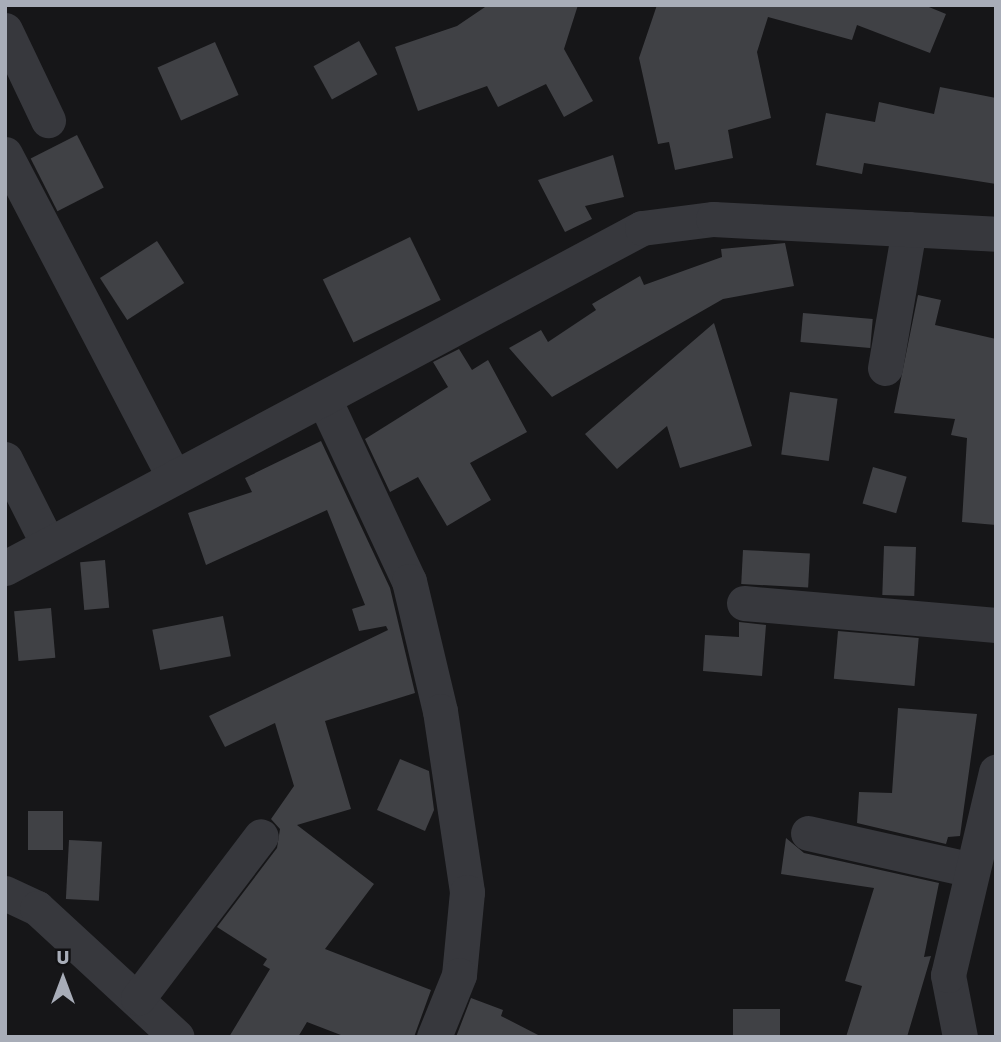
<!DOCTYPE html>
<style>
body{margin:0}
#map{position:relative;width:1001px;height:1042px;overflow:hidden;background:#161618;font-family:Jost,sans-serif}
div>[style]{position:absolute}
.building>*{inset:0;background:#404145;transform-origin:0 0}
.minor>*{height:35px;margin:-17.5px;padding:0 17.5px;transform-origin:17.5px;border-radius:17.5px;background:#37383d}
span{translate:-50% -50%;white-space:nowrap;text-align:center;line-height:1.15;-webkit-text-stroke:5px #111113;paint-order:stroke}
.frame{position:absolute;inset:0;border:7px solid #a8adb8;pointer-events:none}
.north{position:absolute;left:28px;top:944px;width:70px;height:70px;-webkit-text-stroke:5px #111113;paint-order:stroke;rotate:0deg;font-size:19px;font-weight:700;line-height:28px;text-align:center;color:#a8adb8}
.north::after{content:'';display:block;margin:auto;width:24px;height:32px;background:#a8adb8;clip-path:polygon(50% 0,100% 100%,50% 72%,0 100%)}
</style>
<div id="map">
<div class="building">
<i style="clip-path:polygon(488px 5px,578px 5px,564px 49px,593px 101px,564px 117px,546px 84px,498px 107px,487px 86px,418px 111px,395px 47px,457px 26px)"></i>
<i style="clip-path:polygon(657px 5px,924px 5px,946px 14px,930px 53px,857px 25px,852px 40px,768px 17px,757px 52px,771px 118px,728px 130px,733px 158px,675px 170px,669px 142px,658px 144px,639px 58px)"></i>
<i style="left:359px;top:41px;width:38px;height:52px;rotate:61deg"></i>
<i style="left:215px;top:42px;width:58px;height:63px;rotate:66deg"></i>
<i style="clip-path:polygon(940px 87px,996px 98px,996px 184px,864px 163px,862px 174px,816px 165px,826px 113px,875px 122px,879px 102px,934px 114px)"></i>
<i style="left:77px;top:135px;width:59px;height:52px;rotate:63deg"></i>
<i style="clip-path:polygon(613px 155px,624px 197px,585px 206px,592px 219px,565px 232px,538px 180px)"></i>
<i style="left:410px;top:237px;width:70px;height:97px;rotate:64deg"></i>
<i style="left:157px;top:241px;width:50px;height:68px;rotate:57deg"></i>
<i style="clip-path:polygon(785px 243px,794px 286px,723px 299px,552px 397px,509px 348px,541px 330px,548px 342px,596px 310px,592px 304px,640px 276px,644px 285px,722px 257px,721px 249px)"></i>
<i style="clip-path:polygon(918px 295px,941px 300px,935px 325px,996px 339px,996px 525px,962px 522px,967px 438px,951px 435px,955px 419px,894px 413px)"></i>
<i style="left:803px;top:313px;width:70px;height:29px;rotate:5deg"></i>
<i style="clip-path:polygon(714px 323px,752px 446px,680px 468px,667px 426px,617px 469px,585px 434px)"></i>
<i style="clip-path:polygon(459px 349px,472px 370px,488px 360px,527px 432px,470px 463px,491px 500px,447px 526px,418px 477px,390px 492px,365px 439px,448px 387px,433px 362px)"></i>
<i style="left:790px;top:392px;width:48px;height:63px;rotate:8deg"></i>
<i style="clip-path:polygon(321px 441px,390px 588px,415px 693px,325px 721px,351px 809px,297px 825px,374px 884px,325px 949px,431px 990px,414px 1037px,346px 1037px,307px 1022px,298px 1037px,229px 1037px,270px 969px,263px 965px,267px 959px,217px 927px,277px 848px,280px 829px,271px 819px,294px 786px,275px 723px,225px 747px,209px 716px,388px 630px,386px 626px,359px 631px,352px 609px,365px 605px,327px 510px,206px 565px,188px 513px,252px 492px,245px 478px)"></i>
<i style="left:873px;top:467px;width:35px;height:38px;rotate:16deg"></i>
<i style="left:884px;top:546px;width:32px;height:49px;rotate:2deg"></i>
<i style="left:743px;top:550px;width:67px;height:34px;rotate:3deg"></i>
<i style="left:105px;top:560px;width:48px;height:25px;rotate:85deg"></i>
<i style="left:51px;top:608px;width:50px;height:37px;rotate:85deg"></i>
<i style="left:223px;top:616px;width:41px;height:72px;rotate:79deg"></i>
<i style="clip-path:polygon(739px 622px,766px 625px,762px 676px,703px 671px,705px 635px,739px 637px)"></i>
<i style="left:838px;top:631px;width:81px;height:48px;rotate:5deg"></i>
<i style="clip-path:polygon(898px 708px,977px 714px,960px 836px,948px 837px,946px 844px,857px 823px,859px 792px,892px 793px)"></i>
<i style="clip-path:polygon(400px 759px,429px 771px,434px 810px,425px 831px,377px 810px)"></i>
<i style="left:28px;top:811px;width:35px;height:39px"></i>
<i style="clip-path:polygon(786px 838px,804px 853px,939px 883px,924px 957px,931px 956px,907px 1037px,846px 1037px,862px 986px,845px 981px,874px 888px,781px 874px)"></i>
<i style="left:69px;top:840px;width:33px;height:59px;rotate:3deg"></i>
<i style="clip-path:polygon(471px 998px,503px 1010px,501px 1016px,542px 1037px,456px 1037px)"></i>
<i style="left:733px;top:1009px;width:47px;height:28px"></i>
</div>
<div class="minor">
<i style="left:5px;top:30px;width:100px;rotate:64.5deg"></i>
<i style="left:5px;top:154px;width:363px;rotate:62.4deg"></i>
<i style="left:885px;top:368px;width:141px;rotate:-80.2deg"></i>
<i style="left:324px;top:399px;width:201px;rotate:65deg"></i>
<i style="left:409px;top:581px;width:134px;rotate:76.6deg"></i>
<i style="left:440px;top:711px;width:183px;rotate:81.5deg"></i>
<i style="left:467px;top:892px;width:83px;rotate:95.5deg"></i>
<i style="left:459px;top:975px;width:67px;rotate:112deg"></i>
<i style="left:5px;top:459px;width:95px;rotate:63.2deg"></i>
<i style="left:5px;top:568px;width:722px;rotate:-28.09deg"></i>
<i style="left:642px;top:228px;width:72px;rotate:-7.2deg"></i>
<i style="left:713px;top:219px;width:283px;rotate:3deg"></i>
<i style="left:744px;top:603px;width:253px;rotate:5deg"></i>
<i style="left:808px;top:833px;width:168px;rotate:12.7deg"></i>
<i style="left:5px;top:893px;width:35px;rotate:25deg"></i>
<i style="left:37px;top:908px;width:190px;rotate:42.7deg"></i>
<i style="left:138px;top:998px;width:203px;rotate:-52.8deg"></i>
<i style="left:960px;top:1037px;width:63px;rotate:-101deg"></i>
<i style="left:948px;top:975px;width:209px;rotate:-76.7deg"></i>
</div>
<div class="frame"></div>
<div class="north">U</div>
</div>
